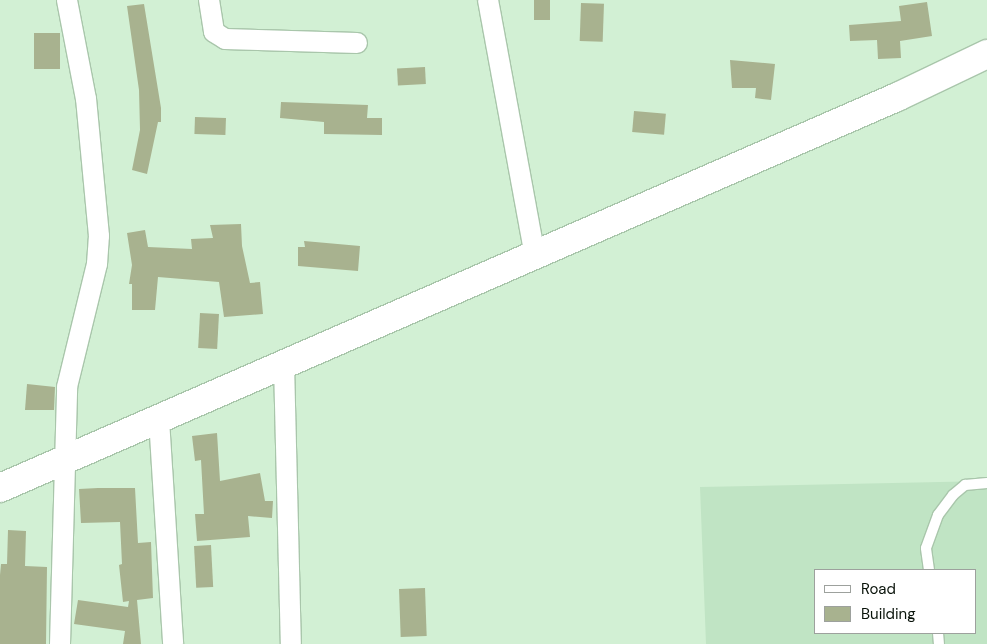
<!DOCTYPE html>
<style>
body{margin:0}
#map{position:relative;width:987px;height:644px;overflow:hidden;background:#d2f0d4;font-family:"DM Sans",sans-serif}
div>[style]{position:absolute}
.built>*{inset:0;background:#c0e4c4}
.building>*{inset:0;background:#a8b28f;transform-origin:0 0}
.roads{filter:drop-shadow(1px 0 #a9c6ab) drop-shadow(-1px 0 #a9c6ab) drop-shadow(0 1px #a9c6ab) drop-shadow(0 -1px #a9c6ab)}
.lane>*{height:10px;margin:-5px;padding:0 5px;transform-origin:5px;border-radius:5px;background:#fff}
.street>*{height:20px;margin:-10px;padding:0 10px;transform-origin:10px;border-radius:10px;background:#fff}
.secondary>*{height:28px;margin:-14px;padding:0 14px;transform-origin:14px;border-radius:14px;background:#fff}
span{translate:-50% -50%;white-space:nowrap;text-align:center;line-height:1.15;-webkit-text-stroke:4px #fff;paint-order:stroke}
.legend{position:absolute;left:814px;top:569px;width:162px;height:65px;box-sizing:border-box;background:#fff;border:1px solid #9da19d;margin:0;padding:6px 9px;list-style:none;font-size:15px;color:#09130a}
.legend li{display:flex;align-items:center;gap:10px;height:25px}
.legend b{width:25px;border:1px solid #9da19d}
</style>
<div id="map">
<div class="built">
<i style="clip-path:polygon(evenodd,987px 481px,987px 644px,706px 644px,700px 487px,987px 481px,816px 570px,976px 570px,976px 633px,816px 633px,816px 570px)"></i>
</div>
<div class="building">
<i style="left:534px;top:0;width:16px;height:20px"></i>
<i style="clip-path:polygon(927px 2px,932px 36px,900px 41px,901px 58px,878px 59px,877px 40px,850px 41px,849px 25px,901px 21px,899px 6px)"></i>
<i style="left:581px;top:3px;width:23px;height:38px;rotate:2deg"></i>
<i style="clip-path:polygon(144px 4px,161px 108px,161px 122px,158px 122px,147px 174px,132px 170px,140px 130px,139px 90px,127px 6px)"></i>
<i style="left:60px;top:33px;width:36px;height:26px;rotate:90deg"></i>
<i style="clip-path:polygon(730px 60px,775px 64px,771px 100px,755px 98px,756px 88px,732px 88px)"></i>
<i style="left:425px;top:67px;width:17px;height:28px;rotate:87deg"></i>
<i style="clip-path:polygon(281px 102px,368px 105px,367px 118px,382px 118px,382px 135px,324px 134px,324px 122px,280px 118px)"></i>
<i style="left:634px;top:111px;width:32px;height:21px;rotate:5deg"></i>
<i style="left:195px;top:117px;width:31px;height:17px;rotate:2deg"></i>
<i style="clip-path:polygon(241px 224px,242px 246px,250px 283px,260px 282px,263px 314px,224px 317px,219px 282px,158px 277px,155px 310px,132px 310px,132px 284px,129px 284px,132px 265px,127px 233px,145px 230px,148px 247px,192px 249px,191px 239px,213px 238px,210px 225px)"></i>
<i style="clip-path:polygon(304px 241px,360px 246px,358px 271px,298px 266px,298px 247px,305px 247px)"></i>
<i style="left:200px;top:313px;width:19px;height:35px;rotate:3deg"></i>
<i style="clip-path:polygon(27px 384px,55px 387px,54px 410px,25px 410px)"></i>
<i style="clip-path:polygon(217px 433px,220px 481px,260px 473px,265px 501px,273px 501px,272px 518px,248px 516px,250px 537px,197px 541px,195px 514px,204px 514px,201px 460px,195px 461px,192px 436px)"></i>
<i style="clip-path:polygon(98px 488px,135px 488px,138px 543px,151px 542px,153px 598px,137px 600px,141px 644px,123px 644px,125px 631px,74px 624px,78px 600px,128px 607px,129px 601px,123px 602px,119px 565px,122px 564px,120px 522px,81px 523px,79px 489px)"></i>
<i style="clip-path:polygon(8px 530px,26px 531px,25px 566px,47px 567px,46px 644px,0 644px,0 575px,1px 564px,7px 564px)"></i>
<i style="left:211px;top:545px;width:42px;height:17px;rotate:87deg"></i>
<i style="left:425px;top:588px;width:48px;height:26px;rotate:88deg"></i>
</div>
<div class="roads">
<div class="lane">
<i style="left:929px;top:570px;width:22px;rotate:-98deg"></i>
<i style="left:926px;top:548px;width:35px;rotate:-70deg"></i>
<i style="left:938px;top:515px;width:25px;rotate:-53deg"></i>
<i style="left:953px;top:495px;width:16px;rotate:-40deg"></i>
<i style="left:965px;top:485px;width:22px;rotate:-5deg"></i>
<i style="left:938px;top:633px;width:11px;rotate:85deg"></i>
</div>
<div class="street">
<i style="left:209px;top:0;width:32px;rotate:81deg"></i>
<i style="left:214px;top:32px;width:13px;rotate:32deg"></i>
<i style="left:225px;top:39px;width:132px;rotate:1.7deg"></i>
<i style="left:488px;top:0;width:259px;rotate:79.6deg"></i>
<i style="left:284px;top:364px;width:280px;rotate:88.6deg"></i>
<i style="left:159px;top:419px;width:225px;rotate:86.4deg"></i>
<i style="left:60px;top:644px;width:257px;rotate:-88.4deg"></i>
<i style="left:67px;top:387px;width:127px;rotate:-76.3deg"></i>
<i style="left:97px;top:264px;width:28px;rotate:-86deg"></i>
<i style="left:99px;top:236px;width:138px;rotate:-95.4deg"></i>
<i style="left:86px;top:99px;width:101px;rotate:-100.9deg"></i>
</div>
<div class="secondary">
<i style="left:0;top:488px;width:979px;rotate:-23.55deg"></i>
<i style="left:897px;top:97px;width:100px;rotate:-25.5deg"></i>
</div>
</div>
<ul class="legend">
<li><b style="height:6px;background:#fff"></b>Road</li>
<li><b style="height:14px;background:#a8b28f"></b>Building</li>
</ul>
</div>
